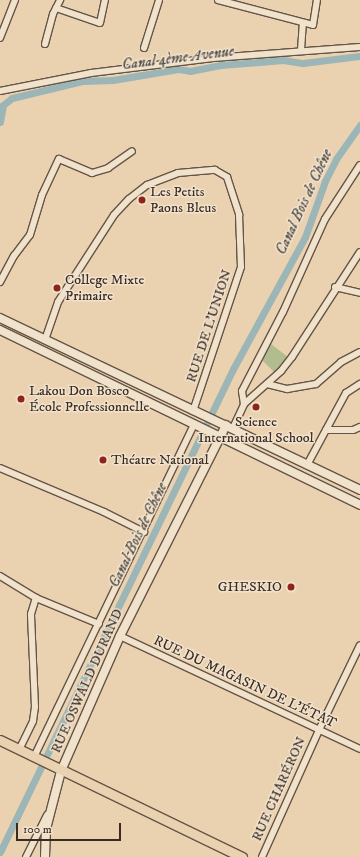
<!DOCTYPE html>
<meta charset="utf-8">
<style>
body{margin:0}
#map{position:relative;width:360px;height:857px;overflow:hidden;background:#ead2b0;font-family:"IM FELL DW Pica",serif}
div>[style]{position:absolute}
.green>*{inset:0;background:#b1bd8f}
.canal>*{height:7px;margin:-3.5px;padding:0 3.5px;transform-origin:3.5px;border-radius:3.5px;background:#9cb5b6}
.roads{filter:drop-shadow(1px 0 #655447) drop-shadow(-1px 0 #655447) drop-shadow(0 1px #655447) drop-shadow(0 -1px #655447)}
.minor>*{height:6px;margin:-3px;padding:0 3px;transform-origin:3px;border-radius:3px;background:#f1e2cc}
.secondary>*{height:8px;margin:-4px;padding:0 4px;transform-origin:4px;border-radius:4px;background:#f1e2cc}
.primary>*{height:9px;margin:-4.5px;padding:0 4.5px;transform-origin:4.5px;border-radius:4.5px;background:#ead2b0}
.dots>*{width:11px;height:11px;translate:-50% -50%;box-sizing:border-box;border:2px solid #f1e2cc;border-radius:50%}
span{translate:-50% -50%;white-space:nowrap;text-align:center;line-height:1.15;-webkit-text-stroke:3px #f1e2cc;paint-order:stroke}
.poi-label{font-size:14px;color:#392a24}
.left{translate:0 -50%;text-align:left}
.right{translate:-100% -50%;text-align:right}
.street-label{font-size:14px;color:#392a24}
.water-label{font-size:15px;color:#524d48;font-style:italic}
.scale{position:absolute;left:16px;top:823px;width:105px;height:18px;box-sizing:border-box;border:2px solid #392a24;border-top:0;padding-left:5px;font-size:12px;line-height:14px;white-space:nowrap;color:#392a24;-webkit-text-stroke:3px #f1e2cc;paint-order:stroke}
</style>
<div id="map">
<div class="green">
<i style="clip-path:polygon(271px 344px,288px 357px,275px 373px,262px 360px)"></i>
</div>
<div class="canal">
<i style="left:0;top:122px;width:17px;rotate:-80deg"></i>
<i style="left:3px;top:105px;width:11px;rotate:-38deg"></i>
<i style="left:12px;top:98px;width:73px;rotate:-13.5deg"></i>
<i style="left:83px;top:81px;width:30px;rotate:-2deg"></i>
<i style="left:113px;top:80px;width:66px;rotate:-9.6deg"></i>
<i style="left:178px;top:69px;width:12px;rotate:9deg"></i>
<i style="left:190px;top:71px;width:32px;rotate:-11deg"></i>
<i style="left:221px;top:65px;width:62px;rotate:-4.6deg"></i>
<i style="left:283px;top:60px;width:20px;rotate:9deg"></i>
<i style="left:303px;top:63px;width:57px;rotate:-7deg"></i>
<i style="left:0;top:852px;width:536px;rotate:-64.25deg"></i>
<i style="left:233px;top:369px;width:150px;rotate:-61.4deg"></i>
<i style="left:305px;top:237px;width:59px;rotate:-70.3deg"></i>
<i style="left:325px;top:181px;width:25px;rotate:-63deg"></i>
<i style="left:336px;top:159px;width:42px;rotate:-54.8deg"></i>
</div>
<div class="roads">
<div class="minor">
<i style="left:218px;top:0;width:98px;rotate:14.7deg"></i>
<i style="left:313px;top:25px;width:25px;rotate:-81deg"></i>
<i style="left:56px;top:8px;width:46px;rotate:18.8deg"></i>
<i style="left:100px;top:23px;width:24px;rotate:-78deg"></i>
<i style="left:0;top:38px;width:41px;rotate:-68.5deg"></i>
<i style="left:45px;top:44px;width:31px;rotate:-75deg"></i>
<i style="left:53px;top:14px;width:16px;rotate:-63deg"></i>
<i style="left:144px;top:48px;width:50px;rotate:-72.6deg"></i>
<i style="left:301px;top:50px;width:26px;rotate:-86deg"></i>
<i style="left:0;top:91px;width:93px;rotate:-11.2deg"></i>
<i style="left:91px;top:73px;width:123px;rotate:-7deg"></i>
<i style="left:213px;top:58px;width:147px;rotate:-4.3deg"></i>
<i style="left:0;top:282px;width:30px;rotate:-62deg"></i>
<i style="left:14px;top:256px;width:26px;rotate:-53deg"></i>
<i style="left:30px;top:235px;width:42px;rotate:-73.3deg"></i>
<i style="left:42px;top:195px;width:40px;rotate:-65deg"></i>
<i style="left:59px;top:159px;width:36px;rotate:23deg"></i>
<i style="left:92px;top:173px;width:17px;rotate:-17deg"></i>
<i style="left:108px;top:168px;width:29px;rotate:-35deg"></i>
<i style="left:335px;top:287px;width:26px;rotate:13deg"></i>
<i style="left:45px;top:340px;width:40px;rotate:-71.1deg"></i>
<i style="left:58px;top:302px;width:103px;rotate:-57.2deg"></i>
<i style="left:114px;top:215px;width:22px;rotate:-47deg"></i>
<i style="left:129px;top:199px;width:23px;rotate:-38deg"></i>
<i style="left:147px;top:185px;width:33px;rotate:-21deg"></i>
<i style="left:178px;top:173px;width:37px;rotate:-5deg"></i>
<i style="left:215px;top:170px;width:14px;rotate:30deg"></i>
<i style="left:227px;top:177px;width:40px;rotate:72deg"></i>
<i style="left:239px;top:215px;width:52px;rotate:87.8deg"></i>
<i style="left:241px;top:267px;width:152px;rotate:108.4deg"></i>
<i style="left:267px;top:384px;width:21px;rotate:14deg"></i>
<i style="left:287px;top:389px;width:29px;rotate:-10deg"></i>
<i style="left:316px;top:384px;width:33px;rotate:-41deg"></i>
<i style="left:341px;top:362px;width:21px;rotate:-28deg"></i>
<i style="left:244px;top:404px;width:13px;rotate:-99deg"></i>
<i style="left:242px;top:391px;width:89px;rotate:-62.6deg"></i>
<i style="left:283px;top:312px;width:102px;rotate:-65.7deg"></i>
<i style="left:325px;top:219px;width:64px;rotate:-57.1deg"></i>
<i style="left:233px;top:428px;width:26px;rotate:-65deg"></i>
<i style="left:244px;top:404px;width:50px;rotate:-41.7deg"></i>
<i style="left:281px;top:371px;width:18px;rotate:-52deg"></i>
<i style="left:292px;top:357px;width:125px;rotate:-57.1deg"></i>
<i style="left:326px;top:430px;width:27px"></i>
<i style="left:353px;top:430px;width:8px;rotate:-23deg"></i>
<i style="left:307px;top:465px;width:82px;rotate:-61.6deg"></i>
<i style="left:346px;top:393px;width:17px;rotate:-33deg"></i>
<i style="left:0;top:468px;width:113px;rotate:22.9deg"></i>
<i style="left:104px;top:512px;width:45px;rotate:26.6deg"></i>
<i style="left:0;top:576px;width:42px;rotate:31.4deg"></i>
<i style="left:36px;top:598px;width:68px;rotate:22.4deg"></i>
<i style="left:120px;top:636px;width:265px;rotate:25.2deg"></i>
<i style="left:19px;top:750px;width:32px;rotate:-64deg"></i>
<i style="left:33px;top:721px;width:14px;rotate:-82deg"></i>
<i style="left:35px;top:707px;width:93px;rotate:-92.5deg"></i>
<i style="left:31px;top:614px;width:17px;rotate:-73deg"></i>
<i style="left:34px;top:757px;width:367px;rotate:-64.3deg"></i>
<i style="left:26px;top:857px;width:47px;rotate:-63.4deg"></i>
<i style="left:262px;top:857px;width:139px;rotate:-65.8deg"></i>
<i style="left:319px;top:730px;width:94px;rotate:-64.2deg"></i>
</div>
<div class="secondary">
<i style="left:0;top:318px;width:399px;rotate:25.5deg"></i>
<i style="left:0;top:330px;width:400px;rotate:25.9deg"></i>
<i style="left:45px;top:857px;width:28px;rotate:-88deg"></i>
<i style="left:46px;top:829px;width:60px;rotate:-75.5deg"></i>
<i style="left:61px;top:771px;width:147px;rotate:-66.4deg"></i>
<i style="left:120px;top:636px;width:236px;rotate:-63.3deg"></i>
</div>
<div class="primary">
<i style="left:0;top:740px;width:269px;rotate:25.8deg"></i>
</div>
</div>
<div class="dots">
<i style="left:142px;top:200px;background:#8f2418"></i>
<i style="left:57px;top:288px;background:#8f2418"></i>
<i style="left:21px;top:399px;background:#8f2418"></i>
<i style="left:256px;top:407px;background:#8f2418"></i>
<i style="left:103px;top:460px;background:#8f2418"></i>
<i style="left:291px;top:587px;background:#8f2418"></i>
</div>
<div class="poi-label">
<span class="left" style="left:150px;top:200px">Les Petits<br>Paons Bleus</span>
<span class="left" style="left:65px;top:288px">College Mixte<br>Primaire</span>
<span class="left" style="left:29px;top:399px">Lakou Don Bosco<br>École Professionnelle</span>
<span style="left:256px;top:430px">Science<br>International School</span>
<span class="left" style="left:111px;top:460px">Théatre National</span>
<span class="right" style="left:282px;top:587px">GHESKIO</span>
</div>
<div class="street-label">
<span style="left:209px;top:326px;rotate:-72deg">RUE DE L'UNION</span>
<span style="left:87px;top:681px;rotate:-66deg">RUE OSWALD DURAND</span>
<span style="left:245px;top:682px;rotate:25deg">RUE DU MAGASIN DE L'ÉTAT</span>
<span style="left:279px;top:789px;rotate:-66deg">RUE CHARÉRON</span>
</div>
<div class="water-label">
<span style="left:178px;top:58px;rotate:-7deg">Canal 4ème Avenue</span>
<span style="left:304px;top:202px;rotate:-65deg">Canal Bois de Chêne</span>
<span style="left:138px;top:535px;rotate:-64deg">Canal Bois de Chêne</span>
</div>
<div class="scale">100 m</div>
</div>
